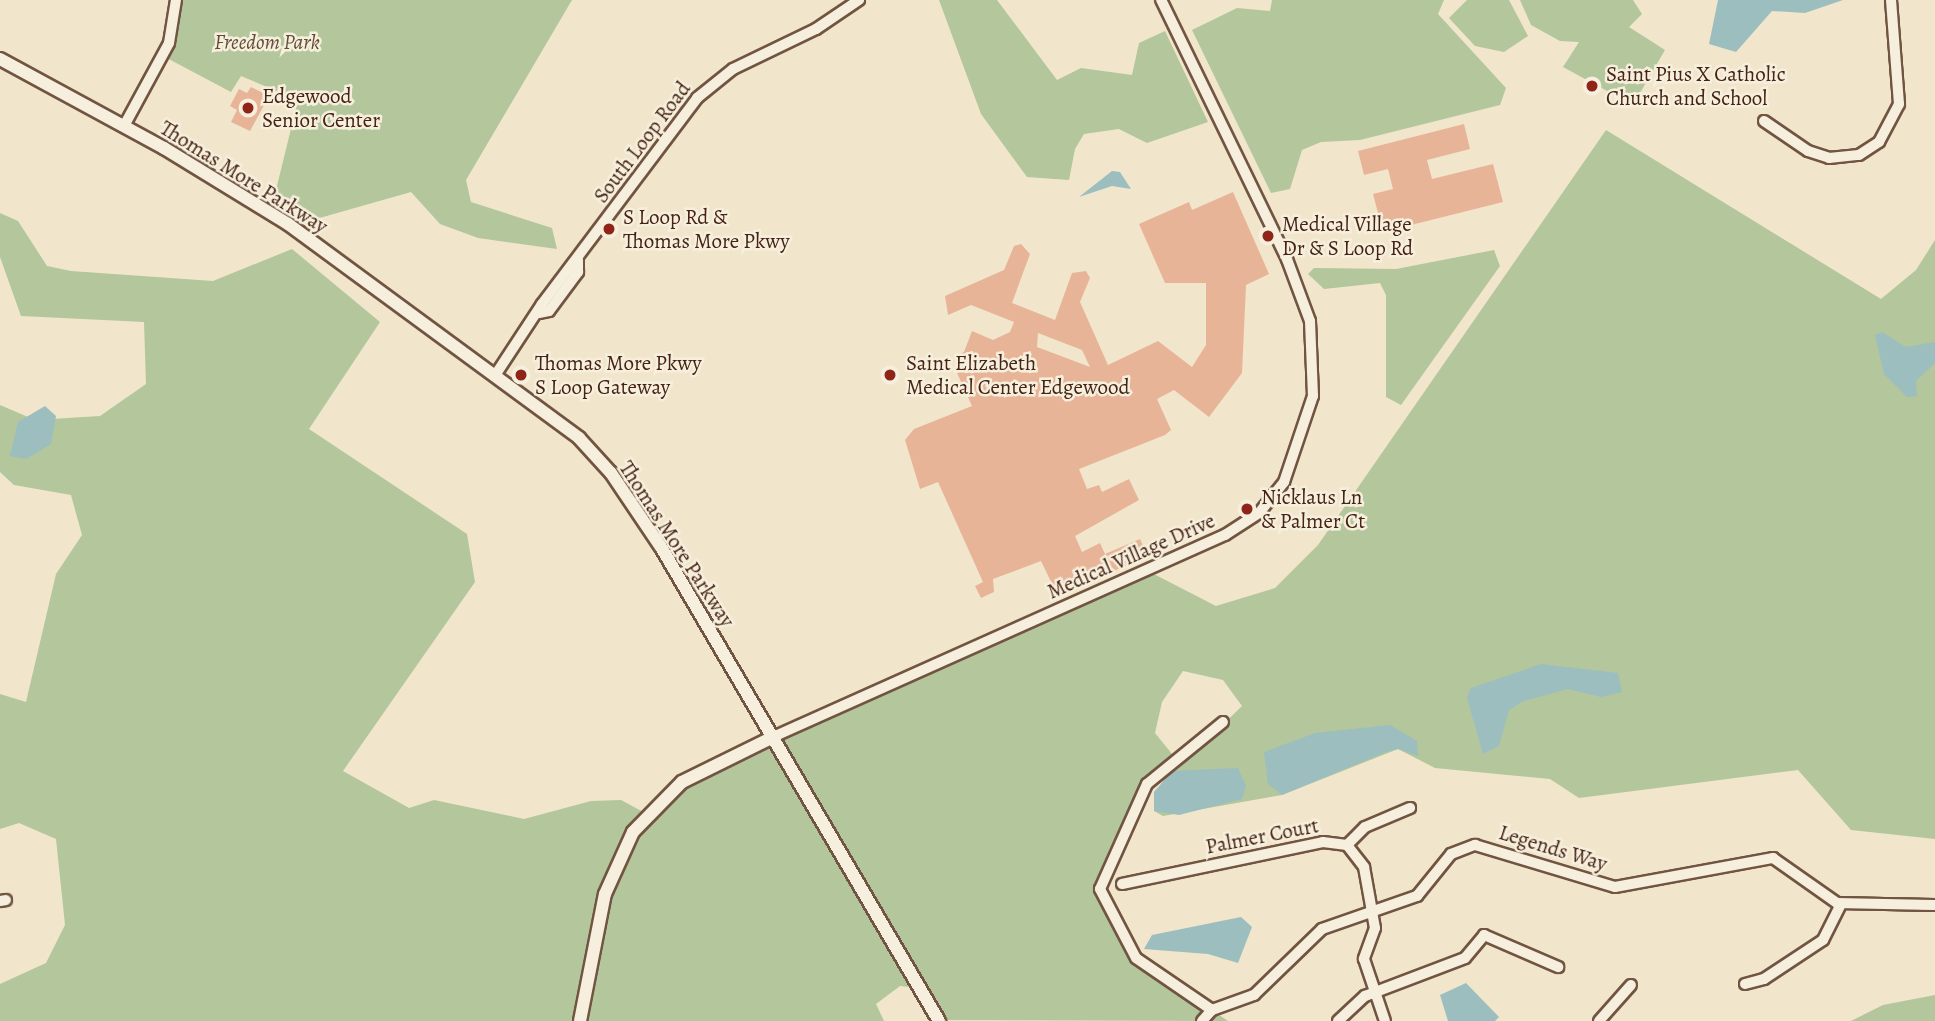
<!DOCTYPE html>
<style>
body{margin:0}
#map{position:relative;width:1935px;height:1021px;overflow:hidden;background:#f1e6cb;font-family:Alegreya,serif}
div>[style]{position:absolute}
.green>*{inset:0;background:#b3c69c}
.water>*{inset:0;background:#9cbebe}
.building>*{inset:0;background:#e8b498}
.roads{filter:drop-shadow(2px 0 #715441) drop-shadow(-2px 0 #715441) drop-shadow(0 2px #715441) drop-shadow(0 -2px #715441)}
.minor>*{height:10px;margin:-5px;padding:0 5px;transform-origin:5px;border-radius:5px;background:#f6efdd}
.tertiary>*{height:12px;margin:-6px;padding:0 6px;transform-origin:6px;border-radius:6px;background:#f6efdd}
.dots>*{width:19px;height:19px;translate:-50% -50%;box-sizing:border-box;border:4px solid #f6efdd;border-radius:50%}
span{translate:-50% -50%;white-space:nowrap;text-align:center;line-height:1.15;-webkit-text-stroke:5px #f6efdd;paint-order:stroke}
.park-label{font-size:21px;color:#614c35;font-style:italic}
.poi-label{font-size:21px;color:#462313}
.left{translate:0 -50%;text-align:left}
.street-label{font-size:21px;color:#462313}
</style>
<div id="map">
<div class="green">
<i style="clip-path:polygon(176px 0,572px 0,466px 180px,471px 202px,552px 228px,557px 249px,478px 238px,440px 224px,411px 192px,316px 219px,275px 194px,298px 100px,241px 76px,231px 92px,163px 56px)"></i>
<i style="clip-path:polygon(939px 0,997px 0,1057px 80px,1081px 68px,1132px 75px,1139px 43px,1165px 31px,1208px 122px,1147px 143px,1119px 129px,1084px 134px,1075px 149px,1069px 180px,1027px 177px,981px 114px)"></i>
<i style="clip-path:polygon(1272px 0,1444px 0,1438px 14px,1506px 88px,1500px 105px,1360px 140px,1321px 142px,1302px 150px,1290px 189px,1271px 193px,1192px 30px,1237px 8px,1270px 11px)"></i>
<i style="clip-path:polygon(1467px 0,1509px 0,1528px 36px,1504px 52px,1475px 46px,1449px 18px)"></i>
<i style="clip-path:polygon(1520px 0,1633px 0,1642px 14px,1629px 27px,1665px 50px,1633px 105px,1563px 67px,1579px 42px,1560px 41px,1531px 25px)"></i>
<i style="clip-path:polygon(1606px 130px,1881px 299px,1916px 270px,1935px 240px,1935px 839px,1851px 830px,1798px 770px,1579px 798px,1550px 779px,1435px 768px,1398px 749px,1282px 795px,1163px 816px,1154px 811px,1154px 792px,1242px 706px,1223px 680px,1183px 671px,1162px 702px,1155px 733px,1177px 760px,1159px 772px,1102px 882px,1136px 958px,1228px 1021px,938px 1020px,919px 988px,900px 986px,876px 1004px,884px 1021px,0 1021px,0 984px,46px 963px,65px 925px,56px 839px,19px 823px,0 829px,0 694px,26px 702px,56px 574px,82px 535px,71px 495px,14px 485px,0 472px,0 405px,35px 420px,100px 416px,146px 384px,144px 322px,21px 316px,0 257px,0 213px,18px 221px,47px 266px,71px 271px,213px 281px,292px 249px,380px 322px,309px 429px,467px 534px,475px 582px,343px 771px,409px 808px,434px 800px,524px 819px,591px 801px,621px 800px,647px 814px,682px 782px,1146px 570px,1216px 606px,1275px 588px,1318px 545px)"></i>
<i style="clip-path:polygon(1494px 250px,1500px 266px,1401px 405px,1386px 397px,1386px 295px,1380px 283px,1324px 289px,1308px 274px,1314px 268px,1396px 269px)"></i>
<i style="clip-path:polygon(1935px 995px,1935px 1021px,1851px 1021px,1883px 1005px)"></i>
</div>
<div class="water">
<i style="clip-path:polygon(1718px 0,1843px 0,1805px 13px,1772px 11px,1736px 52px,1709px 44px)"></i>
<i style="clip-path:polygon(1112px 171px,1120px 172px,1131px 189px,1112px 186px,1079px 197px)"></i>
<i style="clip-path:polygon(1882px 332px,1906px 347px,1935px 342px,1935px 363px,1916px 381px,1917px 396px,1907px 397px,1884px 374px,1875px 335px)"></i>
<i style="clip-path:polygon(45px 406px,56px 416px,51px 444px,26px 459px,10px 456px,18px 422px)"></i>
<i style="clip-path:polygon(1541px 664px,1618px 673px,1622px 692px,1601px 697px,1568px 689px,1524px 701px,1509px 710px,1499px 746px,1483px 754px,1467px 698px,1471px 688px)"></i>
<i style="clip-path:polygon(1390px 725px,1417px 741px,1418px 756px,1398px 749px,1386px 752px,1282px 795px,1268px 784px,1264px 752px,1315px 733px)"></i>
<i style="clip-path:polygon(1238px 768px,1246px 786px,1242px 799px,1179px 815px,1154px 811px,1154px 792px,1172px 771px)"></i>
<i style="clip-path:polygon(1241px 917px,1252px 927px,1238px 963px,1208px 954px,1144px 949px,1152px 935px)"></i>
<i style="clip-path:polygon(1466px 983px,1499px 1017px,1495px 1021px,1448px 1021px,1440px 995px)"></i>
</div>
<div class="building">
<i style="clip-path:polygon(251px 87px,269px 96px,250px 131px,231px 122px,237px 110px,230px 106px,239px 89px,247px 93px)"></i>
<i style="clip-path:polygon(1464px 124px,1470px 149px,1427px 160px,1432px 179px,1493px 164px,1503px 202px,1383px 232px,1373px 194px,1393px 189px,1388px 169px,1364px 175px,1358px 151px)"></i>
<i style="clip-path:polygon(evenodd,1233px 192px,1269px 274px,1246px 285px,1242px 373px,1209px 417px,1174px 390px,1157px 399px,1171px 430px,1165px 435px,1079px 469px,1087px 489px,1099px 485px,1102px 492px,1129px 479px,1139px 500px,1075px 536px,1082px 552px,1100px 543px,1105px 554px,1140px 539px,1148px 556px,1109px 573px,1106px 567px,1057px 594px,1041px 561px,993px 579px,994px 592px,981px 598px,975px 586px,983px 582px,938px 482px,920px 489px,905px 440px,914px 429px,972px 406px,957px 373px,963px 369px,958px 355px,964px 352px,972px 331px,993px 340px,1010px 332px,1014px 322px,971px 305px,948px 315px,945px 296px,1004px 270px,1014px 246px,1021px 244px,1030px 254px,1012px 303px,1055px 320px,1072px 273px,1086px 271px,1090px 278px,1080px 302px,1108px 365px,1158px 341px,1192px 367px,1206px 345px,1206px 283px,1165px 283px,1139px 224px,1189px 202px,1192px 210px,1233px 192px,1038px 333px,1082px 350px,1090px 367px,1037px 347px,1038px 333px)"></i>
</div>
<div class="roads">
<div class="minor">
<i style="left:1764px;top:121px;width:53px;rotate:34.3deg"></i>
<i style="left:1808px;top:151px;width:22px;rotate:18deg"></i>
<i style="left:1829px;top:158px;width:30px;rotate:-6deg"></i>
<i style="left:1859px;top:155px;width:24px;rotate:-33deg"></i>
<i style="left:1879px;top:142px;width:43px;rotate:-62.2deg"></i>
<i style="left:1899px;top:104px;width:104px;rotate:-94.4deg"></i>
<i style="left:124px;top:126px;width:94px;rotate:-61.5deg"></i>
<i style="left:169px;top:43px;width:44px;rotate:-80.8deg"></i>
<i style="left:539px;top:313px;width:10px;rotate:-11deg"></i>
<i style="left:549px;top:311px;width:49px;rotate:-53.4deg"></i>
<i style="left:578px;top:272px;width:12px;rotate:-90deg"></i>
<i style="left:496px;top:374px;width:84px;rotate:-56.7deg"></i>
<i style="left:542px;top:304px;width:258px;rotate:-53deg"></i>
<i style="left:697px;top:98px;width:46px;rotate:-38.9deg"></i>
<i style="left:733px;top:69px;width:92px;rotate:-25.7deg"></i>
<i style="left:816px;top:29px;width:52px;rotate:-34deg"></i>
<i style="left:773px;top:737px;width:495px;rotate:-24.1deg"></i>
<i style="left:1225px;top:535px;width:40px;rotate:-32.9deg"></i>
<i style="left:1259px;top:513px;width:40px;rotate:-51deg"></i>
<i style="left:1284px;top:482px;width:91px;rotate:-71.4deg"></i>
<i style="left:1313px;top:396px;width:75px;rotate:-92.3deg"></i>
<i style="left:1310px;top:321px;width:66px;rotate:-110.4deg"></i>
<i style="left:1287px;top:259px;width:288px;rotate:-115.9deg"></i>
<i style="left:1347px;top:845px;width:25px;rotate:-45deg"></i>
<i style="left:1365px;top:827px;width:49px;rotate:-22.9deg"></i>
<i style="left:1122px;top:884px;width:205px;rotate:-11.8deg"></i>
<i style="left:1323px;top:842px;width:24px;rotate:7deg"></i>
<i style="left:1347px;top:845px;width:28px;rotate:52deg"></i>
<i style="left:1364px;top:867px;width:62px;rotate:79.8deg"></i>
<i style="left:1375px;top:928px;width:33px;rotate:110deg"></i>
<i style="left:1364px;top:959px;width:65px;rotate:71.3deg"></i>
<i style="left:0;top:901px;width:6px;rotate:-9deg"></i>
<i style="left:1745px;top:984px;width:20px;rotate:-15deg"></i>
<i style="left:1764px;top:979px;width:71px;rotate:-33.5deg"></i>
<i style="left:1823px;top:940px;width:40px;rotate:-63.4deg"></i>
<i style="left:1212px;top:1010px;width:92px;rotate:-145.6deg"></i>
<i style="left:1136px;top:958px;width:78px;rotate:-117.6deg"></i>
<i style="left:1100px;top:889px;width:115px;rotate:-65.9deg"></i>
<i style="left:1147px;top:784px;width:98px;rotate:-39.2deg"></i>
<i style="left:1202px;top:1021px;width:15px;rotate:-48deg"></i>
<i style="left:1212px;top:1010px;width:45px;rotate:-19.7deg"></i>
<i style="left:1254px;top:995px;width:95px;rotate:-44.1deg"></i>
<i style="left:1322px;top:929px;width:101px;rotate:-19.2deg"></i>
<i style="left:1417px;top:896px;width:54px;rotate:-51deg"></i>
<i style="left:1451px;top:854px;width:26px;rotate:-21deg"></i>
<i style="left:1475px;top:845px;width:146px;rotate:16.7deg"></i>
<i style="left:1615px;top:887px;width:161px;rotate:-10.4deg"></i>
<i style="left:1773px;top:858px;width:78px;rotate:35.1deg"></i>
<i style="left:1837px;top:903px;width:98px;rotate:1.2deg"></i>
<i style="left:1338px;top:1021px;width:37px;rotate:-43deg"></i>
<i style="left:1365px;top:996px;width:107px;rotate:-20.8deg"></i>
<i style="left:1465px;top:958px;width:30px;rotate:-50deg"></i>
<i style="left:1484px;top:935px;width:81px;rotate:23.4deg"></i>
<i style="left:1599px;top:1021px;width:48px;rotate:-48.4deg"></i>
</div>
<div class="tertiary">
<i style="left:0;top:59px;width:187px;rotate:28.5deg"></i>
<i style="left:164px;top:148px;width:145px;rotate:31.5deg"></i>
<i style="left:288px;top:224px;width:361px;rotate:36.3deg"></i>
<i style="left:579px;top:438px;width:47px;rotate:47.6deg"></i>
<i style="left:611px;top:473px;width:89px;rotate:56deg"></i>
<i style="left:661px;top:547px;width:550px;rotate:59.61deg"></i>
<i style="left:580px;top:1021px;width:129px;rotate:-78.9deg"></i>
<i style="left:605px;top:894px;width:68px;rotate:-65.7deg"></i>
<i style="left:633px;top:832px;width:70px;rotate:-45.6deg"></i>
<i style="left:682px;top:782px;width:102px;rotate:-26.3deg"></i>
</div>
</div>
<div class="dots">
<i style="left:1592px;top:86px;background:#8f2418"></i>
<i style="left:248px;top:108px;background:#8f2418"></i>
<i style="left:609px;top:229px;background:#8f2418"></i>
<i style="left:1268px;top:236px;background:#8f2418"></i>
<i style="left:521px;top:375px;background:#8f2418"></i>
<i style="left:890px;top:375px;background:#8f2418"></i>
<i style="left:1247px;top:509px;background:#8f2418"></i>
</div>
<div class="park-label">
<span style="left:267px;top:42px">Freedom Park</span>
</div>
<div class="poi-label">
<span class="left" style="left:1606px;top:86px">Saint Pius X Catholic<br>Church and School</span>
<span class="left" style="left:262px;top:108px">Edgewood<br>Senior Center</span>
<span class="left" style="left:623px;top:229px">S Loop Rd &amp;<br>Thomas More Pkwy</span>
<span class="left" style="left:1282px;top:236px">Medical Village<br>Dr &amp; S Loop Rd</span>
<span class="left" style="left:535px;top:375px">Thomas More Pkwy<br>S Loop Gateway</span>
<span class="left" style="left:906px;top:375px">Saint Elizabeth<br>Medical Center Edgewood</span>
<span class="left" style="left:1261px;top:509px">Nicklaus Ln<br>&amp; Palmer Ct</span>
</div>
<div class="street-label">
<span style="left:642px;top:142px;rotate:-53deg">South Loop Road</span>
<span style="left:244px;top:177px;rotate:32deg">Thomas More Parkway</span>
<span style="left:677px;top:544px;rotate:57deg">Thomas More Parkway</span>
<span style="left:1131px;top:556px;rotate:-24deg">Medical Village Drive</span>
<span style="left:1262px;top:836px;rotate:-11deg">Palmer Court</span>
<span style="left:1553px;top:848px;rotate:17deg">Legends Way</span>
</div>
</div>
